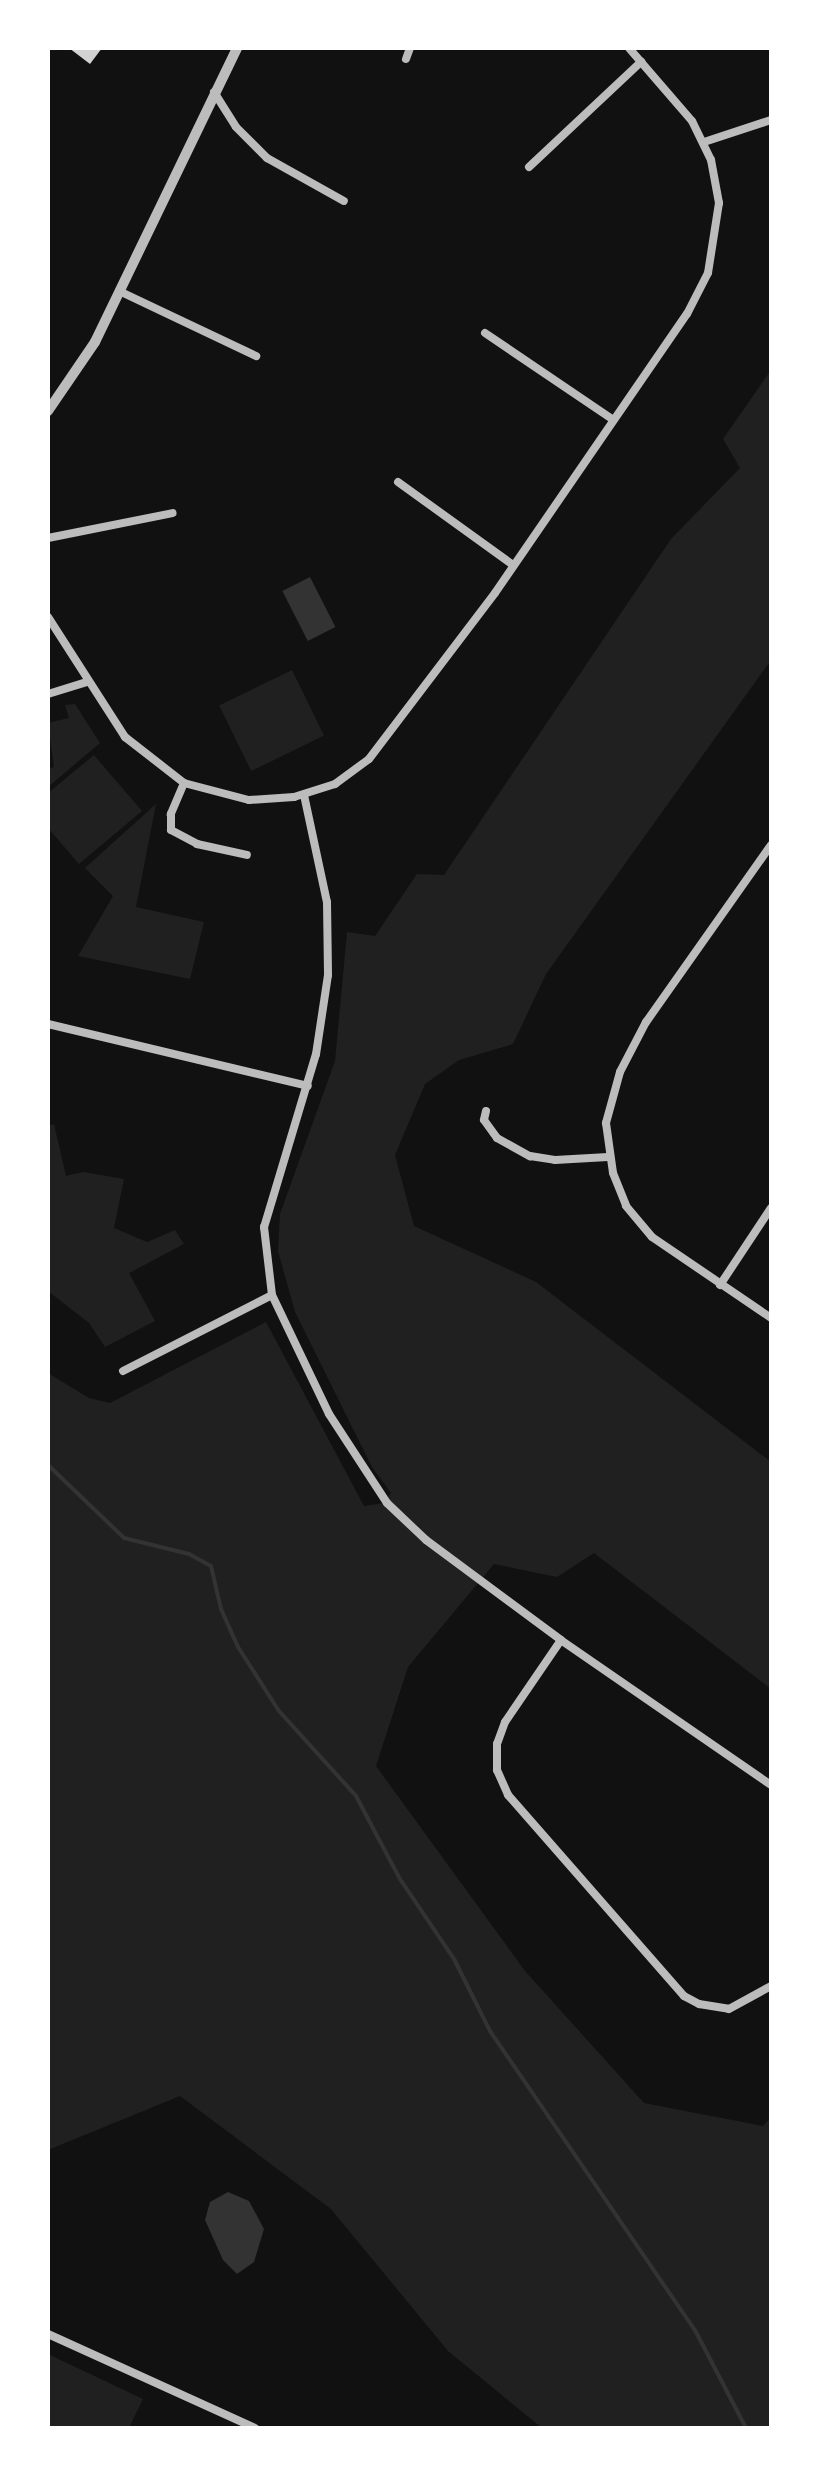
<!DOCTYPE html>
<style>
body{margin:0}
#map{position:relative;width:819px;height:2476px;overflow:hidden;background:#111;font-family:"Playfair Display",serif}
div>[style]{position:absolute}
.green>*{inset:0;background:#202020;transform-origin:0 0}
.water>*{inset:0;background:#333;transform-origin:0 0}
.stream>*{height:4px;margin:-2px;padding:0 2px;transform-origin:2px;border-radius:2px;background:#333}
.building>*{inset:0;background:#d3d3d3}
.minor>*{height:8px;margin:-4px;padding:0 4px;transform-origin:4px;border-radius:4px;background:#bcbcbc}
.tertiary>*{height:10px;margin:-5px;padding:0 5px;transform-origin:5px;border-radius:5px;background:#bcbcbc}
span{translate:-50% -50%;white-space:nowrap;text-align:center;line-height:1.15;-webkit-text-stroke:6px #fff;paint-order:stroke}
.frame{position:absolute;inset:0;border:50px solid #fff;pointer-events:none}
</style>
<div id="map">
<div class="green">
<i style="clip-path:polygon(771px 370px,771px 660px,546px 974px,513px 1044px,459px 1060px,425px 1084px,395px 1155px,414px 1226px,536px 1282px,771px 1462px,771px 1689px,594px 1553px,557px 1577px,494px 1564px,408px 1667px,376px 1766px,525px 1971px,644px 2103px,763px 2126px,771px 2117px,771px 2428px,542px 2428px,448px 2351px,331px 2209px,180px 2096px,48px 2150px,48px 1373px,89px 1398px,110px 1403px,266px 1322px,364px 1506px,384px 1503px,391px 1493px,372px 1467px,295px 1312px,278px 1251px,280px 1214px,335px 1061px,347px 932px,375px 936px,417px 874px,444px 875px,671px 539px,740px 468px,723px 439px)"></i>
<i style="left:292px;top:670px;width:73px;height:81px;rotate:64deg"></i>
<i style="clip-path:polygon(75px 704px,100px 743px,48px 787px,48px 769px,54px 767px,48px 723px,69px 718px,65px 705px)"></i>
<i style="clip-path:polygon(94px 755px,142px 811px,79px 864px,48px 828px,48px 793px)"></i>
<i style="clip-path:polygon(156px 804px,136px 907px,204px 922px,190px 979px,78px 956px,113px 896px,85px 868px)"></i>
<i style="clip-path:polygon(54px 1124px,66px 1176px,83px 1172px,124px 1179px,114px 1228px,147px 1242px,175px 1230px,184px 1244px,129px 1273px,155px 1321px,105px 1347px,89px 1323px,48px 1291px,48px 1126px)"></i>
<i style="clip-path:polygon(48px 2354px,143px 2399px,129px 2428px,48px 2428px)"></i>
</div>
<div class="water">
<i style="left:310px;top:577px;width:56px;height:31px;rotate:63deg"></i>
<i style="clip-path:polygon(228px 2192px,249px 2201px,264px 2229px,254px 2262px,237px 2274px,223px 2260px,205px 2220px,210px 2202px)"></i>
</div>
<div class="stream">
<i style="left:48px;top:1465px;width:105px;rotate:43.8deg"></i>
<i style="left:124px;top:1538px;width:67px;rotate:13.8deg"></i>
<i style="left:189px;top:1554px;width:25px;rotate:29deg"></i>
<i style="left:211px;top:1566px;width:44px;rotate:76.9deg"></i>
<i style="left:221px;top:1609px;width:42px;rotate:65.9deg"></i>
<i style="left:238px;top:1647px;width:76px;rotate:57.4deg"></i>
<i style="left:279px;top:1711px;width:115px;rotate:47.8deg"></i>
<i style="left:356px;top:1796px;width:94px;rotate:62.1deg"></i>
<i style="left:400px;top:1879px;width:97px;rotate:56deg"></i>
<i style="left:454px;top:1959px;width:80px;rotate:63.4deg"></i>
<i style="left:490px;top:2031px;width:365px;rotate:55.6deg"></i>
<i style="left:696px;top:2332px;width:108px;rotate:62.5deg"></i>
</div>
<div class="building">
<i style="clip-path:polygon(69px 48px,102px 48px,90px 64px)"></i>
</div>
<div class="minor">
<i style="left:406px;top:59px;width:12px;rotate:-70deg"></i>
<i style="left:214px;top:92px;width:41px;rotate:57.8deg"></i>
<i style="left:236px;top:127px;width:44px;rotate:45deg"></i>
<i style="left:267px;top:158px;width:88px;rotate:29.2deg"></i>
<i style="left:704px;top:142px;width:71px;rotate:-18.2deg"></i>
<i style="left:529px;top:167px;width:154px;rotate:-43.2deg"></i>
<i style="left:119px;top:291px;width:152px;rotate:25.4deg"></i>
<i style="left:485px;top:333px;width:153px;rotate:34.1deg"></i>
<i style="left:398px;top:482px;width:142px;rotate:35.8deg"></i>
<i style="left:48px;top:538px;width:127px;rotate:-11.3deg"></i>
<i style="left:48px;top:617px;width:143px;rotate:57.3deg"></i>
<i style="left:125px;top:737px;width:75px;rotate:37.9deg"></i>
<i style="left:184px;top:783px;width:67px;rotate:14.7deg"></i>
<i style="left:249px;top:800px;width:45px;rotate:-3.8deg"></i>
<i style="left:294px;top:797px;width:43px;rotate:-17.6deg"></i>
<i style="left:335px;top:784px;width:42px;rotate:-36.3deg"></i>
<i style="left:369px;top:759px;width:208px;rotate:-52.8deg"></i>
<i style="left:495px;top:593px;width:339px;rotate:-55.5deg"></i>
<i style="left:687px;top:314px;width:46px;rotate:-62.9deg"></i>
<i style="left:708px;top:273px;width:71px;rotate:-81.1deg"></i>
<i style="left:719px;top:203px;width:44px;rotate:-100.5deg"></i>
<i style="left:711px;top:160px;width:43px;rotate:-116deg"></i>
<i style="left:692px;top:121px;width:96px;rotate:-130.8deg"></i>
<i style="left:48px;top:694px;width:41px;rotate:-17.1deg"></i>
<i style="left:184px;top:783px;width:34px;rotate:113deg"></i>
<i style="left:171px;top:814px;width:16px;rotate:90deg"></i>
<i style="left:171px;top:830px;width:30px;rotate:28deg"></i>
<i style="left:197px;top:844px;width:51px;rotate:12.4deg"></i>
<i style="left:304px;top:795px;width:109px;rotate:77.9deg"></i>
<i style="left:327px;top:902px;width:73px;rotate:89.2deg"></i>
<i style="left:328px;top:975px;width:80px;rotate:98.6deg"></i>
<i style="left:316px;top:1054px;width:181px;rotate:106.7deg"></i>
<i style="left:264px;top:1227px;width:68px;rotate:83.3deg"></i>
<i style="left:272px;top:1295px;width:132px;rotate:64.4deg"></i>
<i style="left:329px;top:1414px;width:106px;rotate:56.9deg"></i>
<i style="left:387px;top:1503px;width:54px;rotate:43.5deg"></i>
<i style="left:426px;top:1540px;width:168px;rotate:36.5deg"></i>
<i style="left:771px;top:845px;width:217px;rotate:125.2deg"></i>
<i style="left:646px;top:1022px;width:56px;rotate:117.5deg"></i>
<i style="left:620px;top:1072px;width:53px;rotate:105.4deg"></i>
<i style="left:606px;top:1123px;width:50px;rotate:82deg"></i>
<i style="left:613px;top:1173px;width:35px;rotate:68deg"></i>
<i style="left:626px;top:1206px;width:40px;rotate:50deg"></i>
<i style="left:652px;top:1237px;width:144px;rotate:34.2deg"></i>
<i style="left:48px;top:1024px;width:267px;rotate:13.4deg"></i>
<i style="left:486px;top:1111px;width:9px;rotate:103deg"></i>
<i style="left:484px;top:1120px;width:22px;rotate:54deg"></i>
<i style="left:497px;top:1138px;width:38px;rotate:29deg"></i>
<i style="left:530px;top:1156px;width:25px;rotate:9deg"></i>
<i style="left:555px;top:1160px;width:53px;rotate:-3.2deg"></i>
<i style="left:720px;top:1285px;width:92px;rotate:-56.5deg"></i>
<i style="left:123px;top:1371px;width:167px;rotate:-27deg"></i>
<i style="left:771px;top:1785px;width:255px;rotate:-145.4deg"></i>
<i style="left:561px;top:1640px;width:99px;rotate:124.3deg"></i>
<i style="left:505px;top:1722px;width:23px;rotate:110deg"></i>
<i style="left:497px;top:1744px;width:26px;rotate:90deg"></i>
<i style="left:497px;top:1770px;width:27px;rotate:66deg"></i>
<i style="left:508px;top:1795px;width:267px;rotate:48.8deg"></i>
<i style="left:684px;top:1996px;width:17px;rotate:28deg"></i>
<i style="left:699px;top:2004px;width:30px;rotate:9deg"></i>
<i style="left:729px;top:2009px;width:48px;rotate:-28.7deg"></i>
<i style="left:48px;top:2334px;width:227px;rotate:24.4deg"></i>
</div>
<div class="tertiary">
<i style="left:48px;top:411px;width:83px;rotate:-55.7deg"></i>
<i style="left:95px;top:342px;width:326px;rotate:-64.2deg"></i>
</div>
<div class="frame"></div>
</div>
